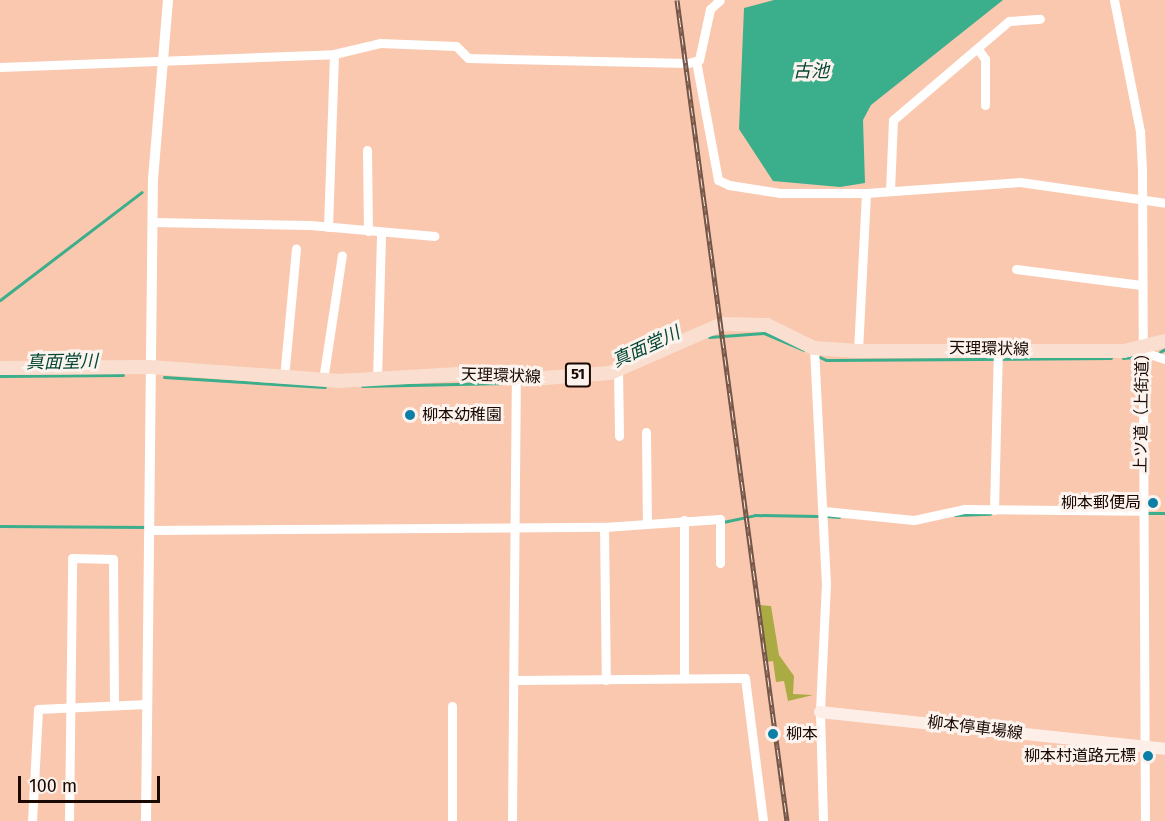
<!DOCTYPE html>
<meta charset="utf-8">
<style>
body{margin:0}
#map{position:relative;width:1165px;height:821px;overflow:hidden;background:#fac8ae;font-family:"Fira Sans","Noto Sans JP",sans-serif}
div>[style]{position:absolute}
.green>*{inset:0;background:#abab43}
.water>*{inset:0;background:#3bae8c}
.stream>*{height:3px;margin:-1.5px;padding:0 1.5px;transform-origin:1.5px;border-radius:1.5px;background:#3bae8c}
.minor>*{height:9px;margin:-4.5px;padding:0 4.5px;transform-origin:4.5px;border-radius:4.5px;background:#fff}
.tertiary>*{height:10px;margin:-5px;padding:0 5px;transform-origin:5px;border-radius:5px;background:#fff}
.secondary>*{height:12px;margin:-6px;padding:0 6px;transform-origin:6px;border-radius:6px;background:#fdefe8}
.primary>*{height:14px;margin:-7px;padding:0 7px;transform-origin:7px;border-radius:7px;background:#fadfd0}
.rail>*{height:5px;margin-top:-2.5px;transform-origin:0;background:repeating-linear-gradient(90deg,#fdf3ee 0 9px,#745648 0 18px);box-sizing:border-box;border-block:2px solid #745648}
.dots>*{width:16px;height:16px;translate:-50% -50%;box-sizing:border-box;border:3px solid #fdf3ee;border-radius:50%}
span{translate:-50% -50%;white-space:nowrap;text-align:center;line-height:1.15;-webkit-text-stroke:6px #fdf3ee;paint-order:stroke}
.shield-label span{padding:2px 4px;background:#fdf3ee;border:2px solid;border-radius:4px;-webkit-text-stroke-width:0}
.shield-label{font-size:15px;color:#190902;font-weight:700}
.street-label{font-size:16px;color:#190902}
.poi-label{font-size:16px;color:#190902}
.left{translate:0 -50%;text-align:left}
.right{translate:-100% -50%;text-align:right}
.water-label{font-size:18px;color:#024735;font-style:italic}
.scale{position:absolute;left:18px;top:776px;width:142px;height:27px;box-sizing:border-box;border:3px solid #190902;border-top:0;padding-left:8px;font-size:18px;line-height:21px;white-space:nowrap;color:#190902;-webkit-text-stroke:4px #fdf3ee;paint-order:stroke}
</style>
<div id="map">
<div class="green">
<i style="clip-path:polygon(760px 605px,771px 606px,779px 655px,794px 676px,793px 694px,813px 695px,788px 701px,784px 681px,776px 682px,773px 661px,767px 662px)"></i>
</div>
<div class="water">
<i style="clip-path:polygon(774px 0,1003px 0,871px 105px,863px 120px,865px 183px,840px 187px,773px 181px,739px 129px,744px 8px)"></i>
</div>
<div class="stream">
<i style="left:0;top:300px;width:178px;rotate:-37.3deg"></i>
<i style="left:709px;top:337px;width:55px;rotate:-4.2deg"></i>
<i style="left:764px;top:333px;width:43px;rotate:23deg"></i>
<i style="left:1160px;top:352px;width:6px;rotate:-31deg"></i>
<i style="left:815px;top:355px;width:12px;rotate:24deg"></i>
<i style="left:826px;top:360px;width:285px;rotate:-0.4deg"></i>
<i style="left:1123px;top:358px;width:11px;rotate:-5deg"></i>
<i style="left:0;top:376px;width:123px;rotate:-0.5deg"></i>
<i style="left:164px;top:377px;width:161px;rotate:3.6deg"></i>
<i style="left:362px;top:386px;width:143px;rotate:-1.2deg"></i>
<i style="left:1147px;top:513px;width:18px"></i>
<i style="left:955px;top:515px;width:35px;rotate:-2deg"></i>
<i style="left:827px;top:516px;width:12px;rotate:5deg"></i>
<i style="left:723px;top:522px;width:33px;rotate:-12deg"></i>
<i style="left:755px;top:515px;width:62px;rotate:0.9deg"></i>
<i style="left:0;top:526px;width:147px;rotate:0.4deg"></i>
</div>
<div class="minor">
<i style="left:1114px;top:0;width:134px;rotate:78.8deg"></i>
<i style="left:1140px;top:131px;width:39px;rotate:87deg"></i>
<i style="left:1142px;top:170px;width:651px;rotate:89.74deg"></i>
<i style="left:978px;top:49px;width:12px;rotate:55deg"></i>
<i style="left:985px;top:59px;width:46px;rotate:90deg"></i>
<i style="left:696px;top:61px;width:121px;rotate:79.5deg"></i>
<i style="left:718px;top:180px;width:12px;rotate:24deg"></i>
<i style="left:729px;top:185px;width:52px;rotate:8.9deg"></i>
<i style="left:780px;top:193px;width:86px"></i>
<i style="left:866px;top:193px;width:154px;rotate:-4.1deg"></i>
<i style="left:1020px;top:182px;width:147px;rotate:8.2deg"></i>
<i style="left:0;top:67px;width:334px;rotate:-2.2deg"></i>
<i style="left:334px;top:54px;width:47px;rotate:-13.4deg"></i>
<i style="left:380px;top:43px;width:76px;rotate:2.3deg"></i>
<i style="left:456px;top:46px;width:17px;rotate:45deg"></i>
<i style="left:468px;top:58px;width:220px;rotate:1.3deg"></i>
<i style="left:688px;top:63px;width:11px;rotate:-15deg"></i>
<i style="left:699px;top:60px;width:52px;rotate:-77.8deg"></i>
<i style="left:710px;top:9px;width:13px;rotate:-42deg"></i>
<i style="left:367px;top:150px;width:81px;rotate:89.3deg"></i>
<i style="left:890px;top:191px;width:71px;rotate:-87.6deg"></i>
<i style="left:893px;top:120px;width:153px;rotate:-40.5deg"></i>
<i style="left:1009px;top:21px;width:31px;rotate:-4deg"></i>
<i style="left:153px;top:222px;width:157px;rotate:1.1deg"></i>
<i style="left:310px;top:225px;width:125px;rotate:5deg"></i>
<i style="left:328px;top:227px;width:173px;rotate:-88deg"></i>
<i style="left:1016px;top:269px;width:126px;rotate:7.3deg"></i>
<i style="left:814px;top:348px;width:235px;rotate:87.1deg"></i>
<i style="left:826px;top:583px;width:129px;rotate:92.7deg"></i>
<i style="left:820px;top:712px;width:109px;rotate:88.4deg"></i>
<i style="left:858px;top:351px;width:158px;rotate:-87.1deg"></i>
<i style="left:1140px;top:351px;width:26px;rotate:18deg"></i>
<i style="left:618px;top:369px;width:67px;rotate:89.1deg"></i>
<i style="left:284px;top:378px;width:130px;rotate:-84.7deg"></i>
<i style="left:377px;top:379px;width:147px;rotate:-88.4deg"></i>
<i style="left:323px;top:380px;width:126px;rotate:-81.4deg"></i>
<i style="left:646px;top:432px;width:91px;rotate:89.4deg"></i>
<i style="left:994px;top:510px;width:161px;rotate:-88.6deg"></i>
<i style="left:824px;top:511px;width:90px;rotate:5.7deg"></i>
<i style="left:914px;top:520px;width:51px;rotate:-12.4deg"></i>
<i style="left:964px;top:509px;width:177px;rotate:0.6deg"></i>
<i style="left:684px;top:520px;width:157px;rotate:90deg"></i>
<i style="left:604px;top:527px;width:153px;rotate:89.3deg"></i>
<i style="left:151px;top:530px;width:453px;rotate:-0.4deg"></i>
<i style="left:604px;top:527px;width:116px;rotate:-3.9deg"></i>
<i style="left:720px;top:519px;width:44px;rotate:90deg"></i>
<i style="left:516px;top:680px;width:229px;rotate:-0.5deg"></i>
<i style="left:745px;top:678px;width:144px;rotate:82.8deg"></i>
<i style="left:452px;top:706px;width:115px;rotate:90deg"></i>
<i style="left:32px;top:821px;width:112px;rotate:-86.9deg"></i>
<i style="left:38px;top:709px;width:109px;rotate:-2.6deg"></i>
<i style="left:69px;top:821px;width:263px;rotate:-89.3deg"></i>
<i style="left:72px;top:558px;width:41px;rotate:1.4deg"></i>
<i style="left:113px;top:559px;width:146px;rotate:89.6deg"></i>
<i style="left:512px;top:821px;width:442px;rotate:-89.5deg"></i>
</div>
<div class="tertiary">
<i style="left:146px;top:821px;width:642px;rotate:-89.38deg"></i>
<i style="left:153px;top:179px;width:180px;rotate:-85.2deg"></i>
</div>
<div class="secondary">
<i style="left:820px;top:712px;width:347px;rotate:6.1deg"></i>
</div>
<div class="primary">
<i style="left:0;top:368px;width:150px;rotate:-0.4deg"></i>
<i style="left:150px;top:367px;width:190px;rotate:4.2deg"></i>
<i style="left:339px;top:381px;width:120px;rotate:-3.3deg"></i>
<i style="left:459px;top:374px;width:85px;rotate:2.7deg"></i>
<i style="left:544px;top:378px;width:66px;rotate:-4.3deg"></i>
<i style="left:610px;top:373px;width:122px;rotate:-23.6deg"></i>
<i style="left:722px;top:324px;width:45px;rotate:1.3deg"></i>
<i style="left:767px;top:325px;width:52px;rotate:26.1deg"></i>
<i style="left:814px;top:348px;width:44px;rotate:3.9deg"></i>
<i style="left:858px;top:351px;width:266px"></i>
<i style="left:1124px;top:351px;width:42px;rotate:-13.7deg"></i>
</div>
<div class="rail">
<i style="left:677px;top:0;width:828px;rotate:82.37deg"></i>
</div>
<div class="dots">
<i style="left:410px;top:415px;background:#0c7fa7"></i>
<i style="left:1153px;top:503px;background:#0c7fa7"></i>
<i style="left:773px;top:734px;background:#0c7fa7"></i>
<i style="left:1148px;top:756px;background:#0c7fa7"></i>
</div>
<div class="shield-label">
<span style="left:578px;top:375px">51</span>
</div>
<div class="street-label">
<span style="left:989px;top:349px;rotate:1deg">天理環状線</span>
<span style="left:501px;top:376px;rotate:2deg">天理環状線</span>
<span style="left:1142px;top:409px;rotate:-89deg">上ツ道（上街道）</span>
<span style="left:975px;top:728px;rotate:7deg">柳本停車場線</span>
</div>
<div class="poi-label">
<span class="left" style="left:422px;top:415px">柳本幼稚園</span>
<span class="right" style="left:1141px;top:503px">柳本郵便局</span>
<span class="left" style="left:786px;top:734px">柳本</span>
<span class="right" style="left:1136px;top:756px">柳本村道路元標</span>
</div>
<div class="water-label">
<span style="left:811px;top:71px">古池</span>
<span style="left:646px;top:347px;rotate:-25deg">真面堂川</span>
<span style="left:62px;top:362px;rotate:-1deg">真面堂川</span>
</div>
<div class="scale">100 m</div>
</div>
